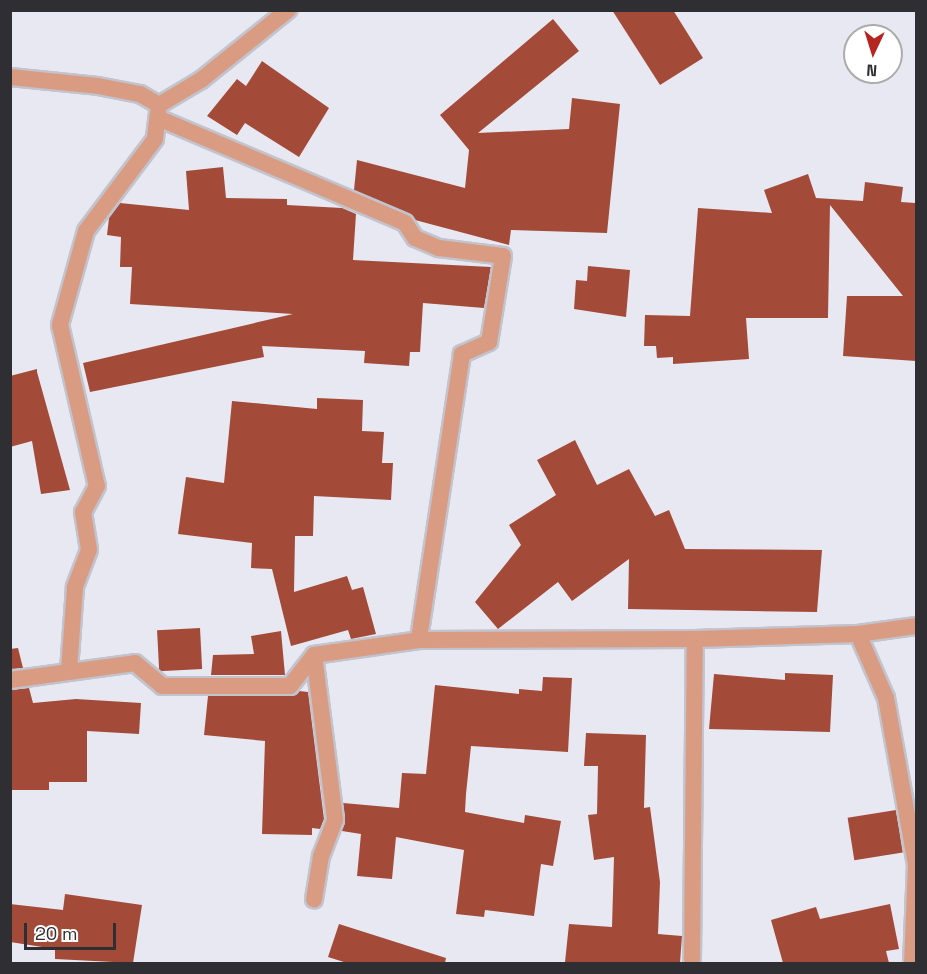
<!DOCTYPE html>
<style>
body{margin:0}
#map{position:relative;width:927px;height:974px;overflow:hidden;background:#e8e8f3;font-family:"Space Grotesk",sans-serif}
div>[style]{position:absolute}
.building>*{inset:0;background:#a34b38;transform-origin:0 0}
.roads{filter:drop-shadow(2px 0 #c3c3cd) drop-shadow(-2px 0 #c3c3cd) drop-shadow(0 2px #c3c3cd) drop-shadow(0 -2px #c3c3cd)}
.minor>*{height:16px;margin:-8px;padding:0 8px;transform-origin:8px;border-radius:8px;background:#d99c83}
span{translate:-50% -50%;white-space:nowrap;text-align:center;line-height:1.15;-webkit-text-stroke:6px #fff;paint-order:stroke}
.frame{position:absolute;inset:0;border:12px solid #2f2f33;pointer-events:none}
.north{position:absolute;left:843px;top:24px;width:60px;height:60px;box-sizing:border-box;background:#fff;border:2px solid #acacad;border-radius:50%;rotate:184deg;font-size:16px;font-weight:700;line-height:24px;text-align:center;color:#2f2f33}
.north::after{content:'';display:block;margin:auto;width:21px;height:27px;background:#b52623;clip-path:polygon(50% 0,100% 100%,50% 72%,0 100%)}
.scale{position:absolute;left:24px;top:923px;width:92px;height:27px;box-sizing:border-box;border:3px solid #2f2f33;border-top:0;padding-left:8px;font-size:18px;line-height:21px;white-space:nowrap;color:#2f2f33;-webkit-text-stroke:4px #fff;paint-order:stroke}
</style>
<div id="map">
<div class="building">
<i style="clip-path:polygon(612px 10px,673px 10px,703px 58px,660px 85px)"></i>
<i style="clip-path:polygon(553px 19px,579px 51px,478px 133px,569px 129px,572px 98px,620px 104px,607px 233px,511px 230px,509px 245px,415px 220px,354px 190px,357px 160px,465px 188px,469px 150px,440px 115px)"></i>
<i style="clip-path:polygon(262px 61px,329px 108px,299px 157px,245px 123px,237px 135px,207px 116px,237px 79px,246px 86px)"></i>
<i style="clip-path:polygon(223px 167px,226px 198px,287px 199px,287px 205px,342px 208px,356px 214px,353px 260px,491px 267px,484px 308px,423px 303px,420px 352px,410px 352px,409px 366px,364px 363px,365px 351px,262px 346px,264px 357px,90px 392px,83px 363px,293px 314px,130px 304px,132px 267px,120px 267px,121px 237px,107px 235px,109px 218px,120px 203px,189px 210px,186px 171px)"></i>
<i style="clip-path:polygon(808px 174px,816px 198px,863px 201px,865px 182px,903px 187px,901px 202px,915px 203px,916px 361px,843px 356px,847px 296px,903px 296px,830px 205px,828px 318px,746px 318px,749px 359px,673px 364px,673px 357px,657px 358px,656px 346px,644px 346px,645px 315px,690px 316px,698px 208px,772px 213px,764px 190px)"></i>
<i style="clip-path:polygon(588px 266px,630px 270px,626px 317px,574px 309px,576px 280px,587px 281px)"></i>
<i style="clip-path:polygon(37px 369px,37px 372px,70px 490px,41px 494px,32px 441px,10px 447px,10px 376px)"></i>
<i style="clip-path:polygon(317px 398px,363px 400px,362px 431px,384px 432px,382px 463px,393px 463px,391px 500px,314px 496px,313px 536px,295px 536px,294px 592px,347px 576px,352px 590px,363px 587px,376px 634px,351px 639px,348px 630px,291px 646px,272px 569px,251px 568px,252px 543px,178px 534px,186px 477px,224px 483px,232px 401px,317px 409px)"></i>
<i style="clip-path:polygon(575px 440px,597px 485px,629px 469px,655px 516px,669px 510px,685px 549px,822px 550px,817px 612px,628px 609px,629px 559px,572px 601px,558px 582px,498px 629px,475px 602px,521px 545px,509px 525px,556px 495px,537px 460px)"></i>
<i style="left:200px;top:628px;width:41px;height:43px;rotate:87deg"></i>
<i style="clip-path:polygon(281px 631px,285px 675px,211px 675px,213px 655px,254px 654px,251px 636px)"></i>
<i style="clip-path:polygon(18px 648px,23px 668px,10px 669px,10px 649px)"></i>
<i style="clip-path:polygon(785px 673px,833px 675px,830px 732px,709px 729px,714px 674px,785px 680px)"></i>
<i style="clip-path:polygon(543px 677px,572px 678px,568px 752px,471px 746px,466px 794px,465px 812px,524px 823px,525px 815px,561px 821px,553px 866px,541px 864px,534px 916px,485px 910px,484px 917px,456px 914px,464px 850px,396px 837px,392px 879px,357px 876px,361px 834px,342px 831px,343px 803px,399px 808px,402px 773px,426px 774px,435px 685px,519px 694px,519px 689px,542px 691px)"></i>
<i style="clip-path:polygon(29px 688px,33px 703px,76px 699px,141px 703px,139px 734px,87px 731px,87px 782px,49px 782px,49px 790px,10px 790px,10px 690px)"></i>
<i style="clip-path:polygon(299px 691px,308px 692px,324px 819px,320px 829px,312px 828px,312px 835px,262px 834px,265px 741px,204px 735px,208px 696px,290px 696px)"></i>
<i style="clip-path:polygon(586px 733px,646px 735px,644px 808px,650px 807px,660px 882px,658px 934px,682px 936px,680px 963px,565px 962px,569px 924px,612px 927px,614px 857px,594px 860px,588px 815px,597px 814px,598px 766px,584px 766px)"></i>
<i style="left:896px;top:810px;width:43px;height:49px;rotate:81deg"></i>
<i style="clip-path:polygon(65px 894px,142px 905px,133px 963px,55px 959px,55px 949px,10px 942px,10px 904px,63px 910px)"></i>
<i style="clip-path:polygon(890px 904px,899px 949px,886px 951px,889px 963px,783px 963px,771px 920px,816px 907px,820px 919px)"></i>
<i style="clip-path:polygon(339px 924px,446px 958px,445px 963px,347px 963px,328px 957px)"></i>
</div>
<div class="roads">
<div class="minor">
<i style="left:10px;top:77px;width:88px;rotate:5.8deg"></i>
<i style="left:98px;top:86px;width:43px;rotate:10.8deg"></i>
<i style="left:140px;top:94px;width:22px;rotate:30deg"></i>
<i style="left:159px;top:105px;width:34px;rotate:97deg"></i>
<i style="left:155px;top:139px;width:115px;rotate:126.9deg"></i>
<i style="left:86px;top:231px;width:98px;rotate:105.5deg"></i>
<i style="left:60px;top:325px;width:165px;rotate:77.1deg"></i>
<i style="left:97px;top:486px;width:30px;rotate:118deg"></i>
<i style="left:83px;top:512px;width:38px;rotate:81deg"></i>
<i style="left:89px;top:550px;width:40px;rotate:111deg"></i>
<i style="left:75px;top:587px;width:84px;rotate:94.1deg"></i>
<i style="left:159px;top:105px;width:49px;rotate:-30.8deg"></i>
<i style="left:201px;top:80px;width:112px;rotate:-38.8deg"></i>
<i style="left:158px;top:118px;width:268px;rotate:23deg"></i>
<i style="left:405px;top:223px;width:18px;rotate:56deg"></i>
<i style="left:415px;top:238px;width:26px;rotate:23deg"></i>
<i style="left:439px;top:248px;width:64px;rotate:7.1deg"></i>
<i style="left:503px;top:256px;width:87px;rotate:99.2deg"></i>
<i style="left:489px;top:342px;width:30px;rotate:156deg"></i>
<i style="left:462px;top:354px;width:289px;rotate:98.6deg"></i>
<i style="left:858px;top:634px;width:70px;rotate:66.4deg"></i>
<i style="left:886px;top:698px;width:169px;rotate:79.8deg"></i>
<i style="left:314px;top:655px;width:166px;rotate:82.7deg"></i>
<i style="left:335px;top:820px;width:39px;rotate:111deg"></i>
<i style="left:321px;top:856px;width:44px;rotate:99.2deg"></i>
<i style="left:10px;top:680px;width:126px;rotate:-7.7deg"></i>
<i style="left:135px;top:663px;width:35px;rotate:40deg"></i>
<i style="left:162px;top:686px;width:128px"></i>
<i style="left:290px;top:686px;width:39px;rotate:-52deg"></i>
<i style="left:314px;top:655px;width:106px;rotate:-8.1deg"></i>
<i style="left:419px;top:640px;width:276px;rotate:-0.2deg"></i>
<i style="left:695px;top:639px;width:163px;rotate:-1.8deg"></i>
<i style="left:858px;top:634px;width:59px;rotate:-7.9deg"></i>
<i style="left:692px;top:959px;width:320px;rotate:-89.5deg"></i>
<i style="left:912px;top:964px;width:99px;rotate:-87.7deg"></i>
</div>
</div>
<div class="frame"></div>
<div class="north">N</div>
<div class="scale">20 m</div>
</div>
